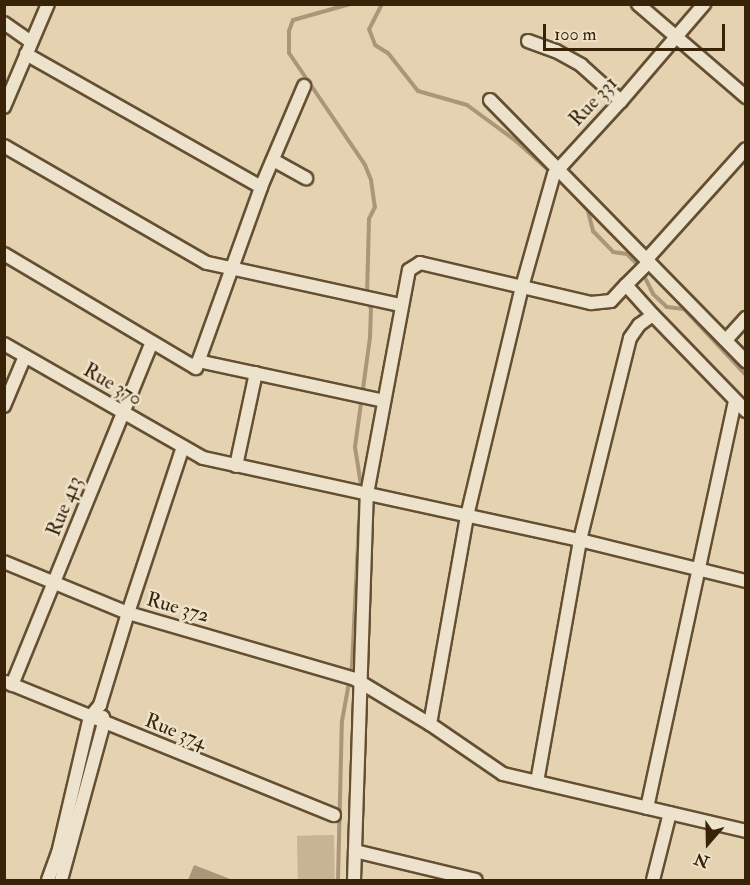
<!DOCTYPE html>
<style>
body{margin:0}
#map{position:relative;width:750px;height:885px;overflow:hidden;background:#e4d2b1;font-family:"IM FELL Double Pica",serif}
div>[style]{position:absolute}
.green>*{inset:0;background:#c7b494;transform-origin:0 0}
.water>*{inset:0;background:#aa9678}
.stream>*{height:4px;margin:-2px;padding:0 2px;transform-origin:2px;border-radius:2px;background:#aa9678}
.roads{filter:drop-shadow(2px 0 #644f32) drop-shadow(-2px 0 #644f32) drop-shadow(0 2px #644f32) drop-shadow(0 -2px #644f32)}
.street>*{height:12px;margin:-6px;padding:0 6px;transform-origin:6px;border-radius:6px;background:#ede2cc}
span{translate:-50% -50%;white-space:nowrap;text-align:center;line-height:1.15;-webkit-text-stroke:5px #ede2cc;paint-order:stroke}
.street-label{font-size:20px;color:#392308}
.frame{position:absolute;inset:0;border:6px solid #392308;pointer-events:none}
.north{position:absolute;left:678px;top:813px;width:60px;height:60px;-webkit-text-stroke:4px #ede2cc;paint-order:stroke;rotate:200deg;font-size:16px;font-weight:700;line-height:24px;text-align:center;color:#392308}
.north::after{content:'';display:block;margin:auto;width:21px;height:27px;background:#392308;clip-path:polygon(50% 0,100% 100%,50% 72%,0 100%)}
.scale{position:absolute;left:543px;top:24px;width:182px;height:27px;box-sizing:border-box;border:3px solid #392308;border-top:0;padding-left:8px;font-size:18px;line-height:21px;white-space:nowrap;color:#392308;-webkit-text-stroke:4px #ede2cc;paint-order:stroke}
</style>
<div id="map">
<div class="green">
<i style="left:334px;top:835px;width:45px;height:37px;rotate:89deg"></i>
</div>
<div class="water">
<i style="clip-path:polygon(194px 865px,233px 880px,188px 880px)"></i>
</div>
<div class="stream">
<i style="left:350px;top:4px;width:59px;rotate:164.3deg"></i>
<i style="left:293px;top:20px;width:12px;rotate:110deg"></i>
<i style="left:289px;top:31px;width:22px;rotate:90deg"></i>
<i style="left:289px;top:53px;width:135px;rotate:55.8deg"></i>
<i style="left:365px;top:165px;width:16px;rotate:68deg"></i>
<i style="left:371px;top:180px;width:27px;rotate:82deg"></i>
<i style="left:375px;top:207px;width:13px;rotate:117deg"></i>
<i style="left:369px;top:219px;width:75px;rotate:91.5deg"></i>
<i style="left:382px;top:4px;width:28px;rotate:117deg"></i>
<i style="left:369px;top:29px;width:17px;rotate:69deg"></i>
<i style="left:375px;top:45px;width:15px;rotate:32deg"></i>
<i style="left:388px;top:53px;width:48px;rotate:51.7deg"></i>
<i style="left:418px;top:91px;width:51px;rotate:15.9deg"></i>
<i style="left:467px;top:105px;width:61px;rotate:36.3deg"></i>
<i style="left:516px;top:141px;width:64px;rotate:41.9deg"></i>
<i style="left:564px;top:184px;width:36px;rotate:48deg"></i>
<i style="left:588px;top:211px;width:21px;rotate:76deg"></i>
<i style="left:593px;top:231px;width:29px;rotate:46deg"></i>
<i style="left:613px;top:252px;width:14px;rotate:8deg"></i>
<i style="left:627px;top:254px;width:17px;rotate:45deg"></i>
<i style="left:639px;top:266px;width:31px;rotate:63deg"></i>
<i style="left:653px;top:294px;width:19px;rotate:43deg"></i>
<i style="left:667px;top:307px;width:17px;rotate:7deg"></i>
<i style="left:684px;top:309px;width:91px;rotate:46.8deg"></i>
<i style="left:338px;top:880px;width:159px;rotate:-88.6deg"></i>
<i style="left:342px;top:721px;width:56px;rotate:-79.7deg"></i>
<i style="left:352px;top:666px;width:181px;rotate:-87.2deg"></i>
<i style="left:361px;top:485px;width:38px;rotate:-99deg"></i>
<i style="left:355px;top:447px;width:111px;rotate:-82.2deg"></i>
<i style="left:370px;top:337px;width:28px;rotate:-88deg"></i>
<i style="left:371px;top:309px;width:8px;rotate:-113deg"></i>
</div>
<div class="roads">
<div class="street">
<i style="left:638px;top:4px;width:143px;rotate:40.7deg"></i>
<i style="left:4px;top:23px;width:33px;rotate:35deg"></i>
<i style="left:528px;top:41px;width:30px;rotate:20deg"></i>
<i style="left:556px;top:51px;width:29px;rotate:29deg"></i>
<i style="left:581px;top:65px;width:54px;rotate:42deg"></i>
<i style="left:26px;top:54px;width:270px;rotate:29.5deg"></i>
<i style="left:490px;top:100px;width:366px;rotate:45.6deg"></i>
<i style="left:4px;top:107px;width:112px;rotate:-66.9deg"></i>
<i style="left:4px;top:146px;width:234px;rotate:30deg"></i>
<i style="left:207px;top:263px;width:198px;rotate:12.3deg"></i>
<i style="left:273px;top:160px;width:38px;rotate:29deg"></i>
<i style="left:4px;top:254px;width:223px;rotate:30.7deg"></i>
<i style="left:196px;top:368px;width:192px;rotate:-70.2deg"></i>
<i style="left:261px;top:187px;width:110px;rotate:-66.9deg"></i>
<i style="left:646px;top:260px;width:149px;rotate:-48deg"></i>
<i style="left:626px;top:285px;width:33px;rotate:-45deg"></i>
<i style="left:726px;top:340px;width:30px;rotate:-48deg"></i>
<i style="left:4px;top:344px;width:229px;rotate:29.8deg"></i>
<i style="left:203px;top:458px;width:386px;rotate:12.3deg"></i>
<i style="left:580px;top:540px;width:171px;rotate:13.9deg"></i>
<i style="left:198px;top:361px;width:190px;rotate:12.1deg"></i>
<i style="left:4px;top:406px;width:54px;rotate:-67.2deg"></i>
<i style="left:236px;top:466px;width:95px;rotate:-77.9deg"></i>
<i style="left:4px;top:562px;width:134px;rotate:22.4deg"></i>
<i style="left:128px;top:613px;width:236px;rotate:16.2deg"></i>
<i style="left:355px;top:679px;width:87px;rotate:31deg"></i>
<i style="left:430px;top:724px;width:88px;rotate:34.4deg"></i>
<i style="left:503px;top:774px;width:250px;rotate:13.2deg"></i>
<i style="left:6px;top:682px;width:354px;rotate:22.1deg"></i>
<i style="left:12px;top:685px;width:370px;rotate:-67.8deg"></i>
<i style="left:430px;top:724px;width:211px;rotate:-79.9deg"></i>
<i style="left:467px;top:516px;width:236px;rotate:-76.5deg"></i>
<i style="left:522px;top:287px;width:117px;rotate:-74.2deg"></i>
<i style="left:554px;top:174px;width:99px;rotate:-47.5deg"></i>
<i style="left:621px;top:101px;width:128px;rotate:-49.4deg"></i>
<i style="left:537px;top:782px;width:246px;rotate:-79.9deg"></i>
<i style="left:580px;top:540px;width:208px;rotate:-76.1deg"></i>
<i style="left:630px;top:338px;width:16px;rotate:-55deg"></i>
<i style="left:639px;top:325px;width:17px;rotate:-36deg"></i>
<i style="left:653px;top:315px;width:134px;rotate:45.9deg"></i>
<i style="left:647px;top:808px;width:416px;rotate:-77.8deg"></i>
<i style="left:355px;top:851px;width:124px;rotate:13.5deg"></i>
<i style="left:48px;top:880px;width:29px;rotate:-70deg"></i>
<i style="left:58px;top:853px;width:140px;rotate:-76.8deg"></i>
<i style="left:90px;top:717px;width:16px;rotate:-50deg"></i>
<i style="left:100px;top:705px;width:96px;rotate:-73.1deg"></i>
<i style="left:128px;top:613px;width:175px;rotate:-71.7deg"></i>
<i style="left:61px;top:880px;width:163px;rotate:-74.7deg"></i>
<i style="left:104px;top:723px;width:6px;rotate:-99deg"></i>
<i style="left:354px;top:880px;width:386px;rotate:-88.1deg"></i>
<i style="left:367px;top:494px;width:228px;rotate:-79.4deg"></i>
<i style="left:409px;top:270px;width:13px;rotate:-32deg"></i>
<i style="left:420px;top:263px;width:176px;rotate:13.2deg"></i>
<i style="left:591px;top:303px;width:20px;rotate:-6deg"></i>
<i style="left:611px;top:301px;width:22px;rotate:-47deg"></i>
<i style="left:626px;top:285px;width:40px;rotate:48deg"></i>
<i style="left:653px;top:880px;width:69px;rotate:-75.8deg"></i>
</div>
</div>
<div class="street-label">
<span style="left:593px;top:101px;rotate:-47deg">Rue 331</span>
<span style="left:113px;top:384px;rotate:30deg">Rue 370</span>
<span style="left:64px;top:506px;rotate:-68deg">Rue 413</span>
<span style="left:178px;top:607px;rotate:16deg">Rue 372</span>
<span style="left:176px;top:731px;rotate:22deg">Rue 374</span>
</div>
<div class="frame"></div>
<div class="north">N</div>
<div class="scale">100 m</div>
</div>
